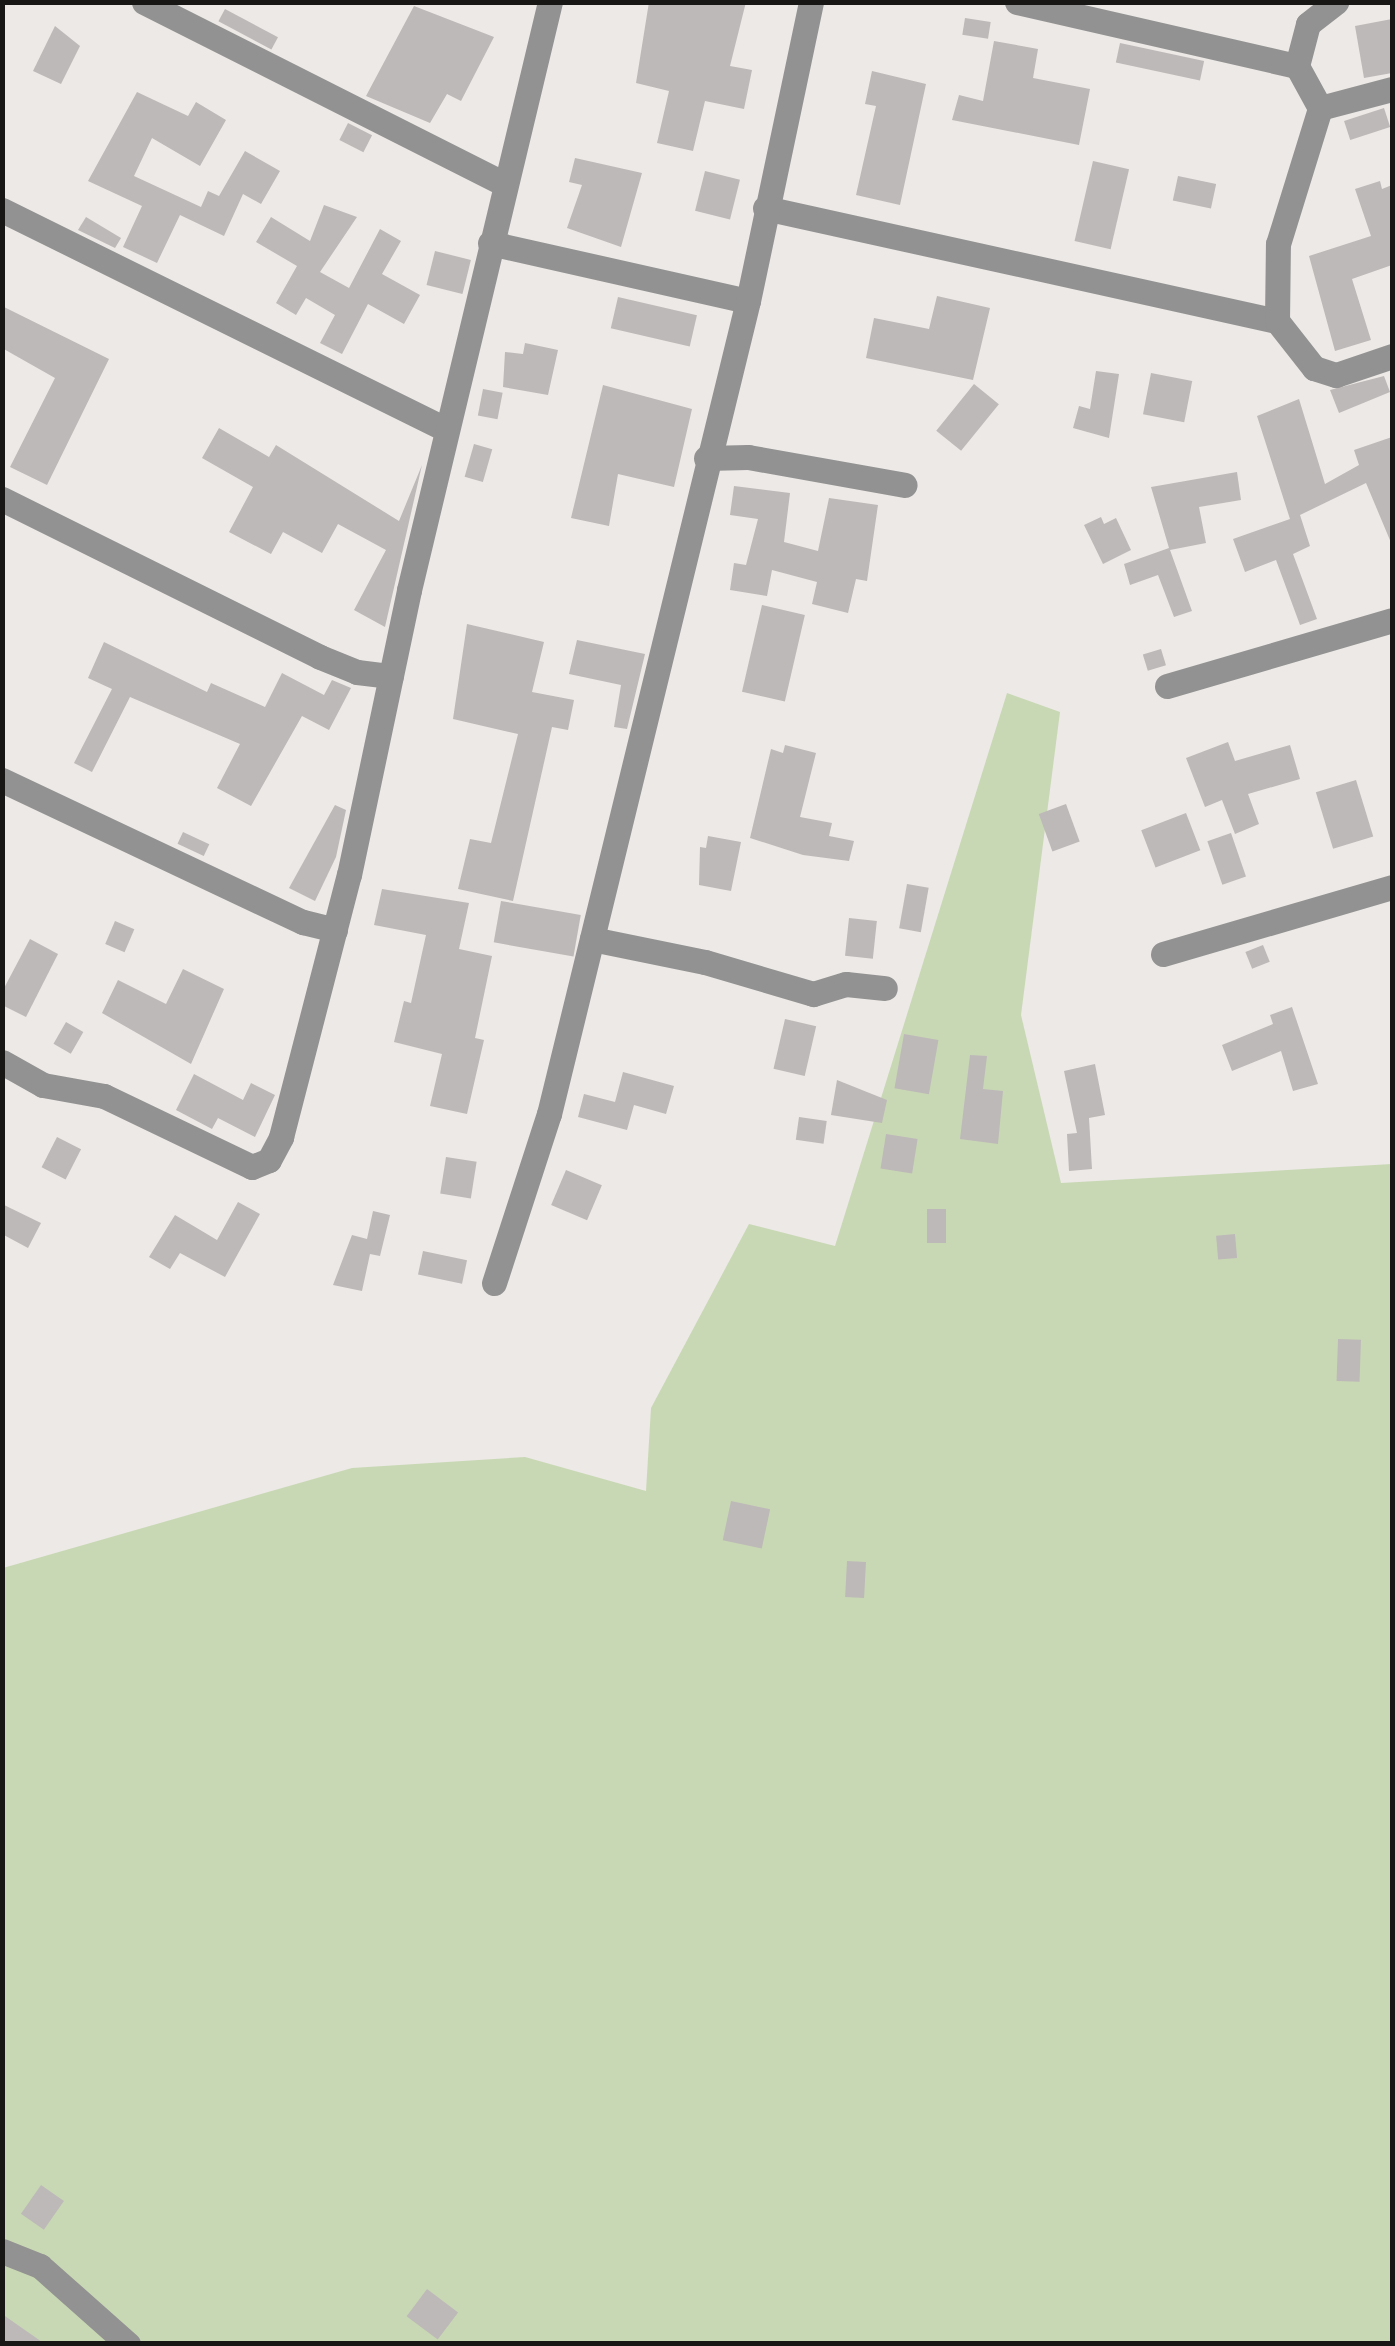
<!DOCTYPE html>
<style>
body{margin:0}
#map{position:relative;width:1395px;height:2346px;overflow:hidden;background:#ece9e6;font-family:"IBM Plex Sans",sans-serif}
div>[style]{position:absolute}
.green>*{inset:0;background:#c9d8b4}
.building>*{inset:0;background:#bdb9b8;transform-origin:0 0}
.minor>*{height:25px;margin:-12.5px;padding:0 12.5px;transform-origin:12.5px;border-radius:12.5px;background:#939292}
span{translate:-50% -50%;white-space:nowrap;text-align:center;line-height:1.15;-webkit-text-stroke:10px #fff;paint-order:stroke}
.frame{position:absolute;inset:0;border:5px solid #181716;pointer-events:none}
</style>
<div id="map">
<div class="green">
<i style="clip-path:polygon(1007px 693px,1060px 712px,1021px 1015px,1061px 1183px,1392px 1164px,1392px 2343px,3px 2344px,3px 1568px,352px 1468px,525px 1457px,646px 1491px,651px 1408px,749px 1224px,835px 1246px)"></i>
</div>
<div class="building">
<i style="clip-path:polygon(649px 2px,746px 2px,730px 66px,752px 70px,744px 109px,705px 101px,693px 151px,657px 143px,669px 91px,636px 83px)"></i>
<i style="clip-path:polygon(414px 6px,494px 37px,461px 101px,447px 94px,430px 123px,366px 96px)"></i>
<i style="left:225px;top:9px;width:60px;height:14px;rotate:28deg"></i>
<i style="left:965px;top:18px;width:26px;height:17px;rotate:9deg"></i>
<i style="clip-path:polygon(1392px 19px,1392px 73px,1364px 78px,1355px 26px)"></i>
<i style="clip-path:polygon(55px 26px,80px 46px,61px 84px,33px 71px)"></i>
<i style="clip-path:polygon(994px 41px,1038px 49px,1033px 78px,1090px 89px,1079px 145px,952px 120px,959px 95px,983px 101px)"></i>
<i style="left:1120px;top:43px;width:86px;height:20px;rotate:12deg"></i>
<i style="clip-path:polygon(872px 71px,926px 84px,900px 205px,856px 195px,876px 106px,865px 104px)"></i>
<i style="clip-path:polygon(137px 92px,188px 116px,196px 102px,226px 120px,200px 166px,152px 138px,134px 176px,201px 207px,208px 191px,219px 196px,245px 151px,280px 171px,261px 204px,243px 194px,224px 236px,180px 215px,157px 263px,123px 247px,142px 206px,88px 181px)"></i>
<i style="left:1384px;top:108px;width:20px;height:42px;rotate:72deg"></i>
<i style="left:348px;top:123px;width:27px;height:19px;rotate:27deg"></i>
<i style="clip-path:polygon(575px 158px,642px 173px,621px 247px,567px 228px,582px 185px,569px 182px)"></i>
<i style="left:1093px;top:161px;width:37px;height:82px;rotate:13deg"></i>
<i style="left:705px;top:171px;width:36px;height:41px;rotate:14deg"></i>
<i style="left:1178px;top:176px;width:39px;height:25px;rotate:12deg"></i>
<i style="clip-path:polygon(1380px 181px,1382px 189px,1392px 185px,1392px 265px,1352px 279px,1371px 340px,1335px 351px,1309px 256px,1371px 236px,1355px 189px)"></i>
<i style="clip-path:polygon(324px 205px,357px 217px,320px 272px,349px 288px,380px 229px,401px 241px,382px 274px,420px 295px,404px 324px,368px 304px,342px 354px,320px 343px,335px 315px,306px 298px,296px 315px,276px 303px,297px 266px,256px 242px,271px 217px,310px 241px)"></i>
<i style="clip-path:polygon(86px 217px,121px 238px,115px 248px,78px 230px)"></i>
<i style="left:435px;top:251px;width:37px;height:35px;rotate:14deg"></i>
<i style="clip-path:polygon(937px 296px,990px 308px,973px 380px,866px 358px,874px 318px,929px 329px)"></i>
<i style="left:618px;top:297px;width:81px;height:32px;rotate:13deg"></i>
<i style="clip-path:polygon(2px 306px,109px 359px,47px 485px,10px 467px,55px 378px,2px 348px)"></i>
<i style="clip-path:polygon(525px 343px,558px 350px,548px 395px,503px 387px,505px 352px,523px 354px)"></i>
<i style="clip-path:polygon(1096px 371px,1119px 374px,1109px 438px,1073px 428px,1079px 406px,1090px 409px)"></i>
<i style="left:1151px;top:373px;width:42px;height:42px;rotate:11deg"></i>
<i style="clip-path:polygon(1384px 376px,1390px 392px,1339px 413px,1330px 390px)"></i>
<i style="left:974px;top:384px;width:32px;height:60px;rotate:39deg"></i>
<i style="clip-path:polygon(603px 385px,692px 409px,674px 487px,618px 474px,609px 526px,571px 518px)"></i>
<i style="left:483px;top:389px;width:20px;height:27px;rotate:11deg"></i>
<i style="clip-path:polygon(1299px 399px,1325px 484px,1359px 465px,1354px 450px,1392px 437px,1392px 545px,1366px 483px,1300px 515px,1310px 546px,1293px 554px,1317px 619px,1300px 625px,1276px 560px,1245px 572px,1233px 539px,1290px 519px,1257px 416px)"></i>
<i style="clip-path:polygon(219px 428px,269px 457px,276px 445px,399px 521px,422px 465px,385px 627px,354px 610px,386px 550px,338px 524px,322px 553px,283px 532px,271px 554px,229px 532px,253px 487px,202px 458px)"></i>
<i style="left:474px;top:444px;width:19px;height:34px;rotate:16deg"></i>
<i style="clip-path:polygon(1237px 472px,1241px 500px,1199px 507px,1206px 543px,1170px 550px,1192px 611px,1174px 617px,1158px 575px,1130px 585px,1124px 564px,1169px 548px,1151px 487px)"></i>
<i style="clip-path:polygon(734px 486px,790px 493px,784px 542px,818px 551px,829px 498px,878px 505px,867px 581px,856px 579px,848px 613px,812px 604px,817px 582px,772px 570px,767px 596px,730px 590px,734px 563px,746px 565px,758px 519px,730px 515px)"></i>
<i style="clip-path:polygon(1101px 517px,1104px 524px,1116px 518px,1131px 550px,1103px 564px,1084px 525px)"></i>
<i style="left:762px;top:605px;width:44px;height:89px;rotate:13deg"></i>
<i style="clip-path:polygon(467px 624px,544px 642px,532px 692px,574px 700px,568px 730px,552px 727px,513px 901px,458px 889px,470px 839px,491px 843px,518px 734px,453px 719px)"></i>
<i style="clip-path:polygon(577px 640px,645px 654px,627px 729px,614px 727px,621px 685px,569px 674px)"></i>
<i style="clip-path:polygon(104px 642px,207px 692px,211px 683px,265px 707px,282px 673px,324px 695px,332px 680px,351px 688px,329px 730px,302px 716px,251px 806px,217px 788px,240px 744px,130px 697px,92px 772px,74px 763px,112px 689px,88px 678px)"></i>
<i style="left:1161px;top:649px;width:17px;height:19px;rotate:73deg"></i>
<i style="clip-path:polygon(1228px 742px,1235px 761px,1290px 745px,1300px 779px,1248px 794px,1259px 824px,1235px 834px,1222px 800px,1205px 807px,1186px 758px)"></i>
<i style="clip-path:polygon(785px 745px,816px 753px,800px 817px,832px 823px,829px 836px,854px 841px,849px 861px,803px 855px,750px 838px,771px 749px,783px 753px)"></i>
<i style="left:1356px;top:780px;width:59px;height:42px;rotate:73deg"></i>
<i style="left:1066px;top:804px;width:40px;height:29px;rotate:70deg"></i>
<i style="clip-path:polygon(335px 805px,346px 810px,336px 857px,315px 901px,289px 888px)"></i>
<i style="left:1186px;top:813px;width:40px;height:48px;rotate:69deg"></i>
<i style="left:183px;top:832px;width:29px;height:13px;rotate:25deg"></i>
<i style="left:1231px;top:833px;width:46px;height:25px;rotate:71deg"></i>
<i style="clip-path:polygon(708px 836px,741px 842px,731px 891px,699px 885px,700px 847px,706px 848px)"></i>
<i style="left:907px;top:884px;width:22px;height:45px;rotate:10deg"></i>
<i style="clip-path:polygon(382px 889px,469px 903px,459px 949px,492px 956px,475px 1038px,484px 1040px,467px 1114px,430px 1106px,442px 1054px,394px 1042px,404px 1001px,411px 1003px,426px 935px,374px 925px)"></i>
<i style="left:501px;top:901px;width:81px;height:42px;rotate:10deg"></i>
<i style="left:849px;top:918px;width:28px;height:38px;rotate:6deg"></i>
<i style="left:115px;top:921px;width:21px;height:25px;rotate:23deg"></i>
<i style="clip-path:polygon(30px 939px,58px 954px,26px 1017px,2px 1005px,2px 992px)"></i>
<i style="left:1263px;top:945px;width:18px;height:19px;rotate:68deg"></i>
<i style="clip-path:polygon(183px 969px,224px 989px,191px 1064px,102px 1013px,118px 980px,166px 1004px)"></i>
<i style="clip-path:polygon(1292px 1007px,1318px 1084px,1293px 1091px,1281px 1051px,1232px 1071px,1222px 1045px,1273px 1024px,1270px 1015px)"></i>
<i style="left:785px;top:1019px;width:32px;height:51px;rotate:13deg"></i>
<i style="left:66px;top:1022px;width:20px;height:25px;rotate:30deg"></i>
<i style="left:904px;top:1034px;width:35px;height:55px;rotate:10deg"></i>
<i style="clip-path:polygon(970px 1055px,987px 1056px,983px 1089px,1003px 1091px,998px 1144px,960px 1139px)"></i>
<i style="clip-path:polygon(1095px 1064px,1105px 1115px,1089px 1118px,1092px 1169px,1069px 1171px,1067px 1134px,1077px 1133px,1064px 1071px)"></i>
<i style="clip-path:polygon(623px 1072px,674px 1086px,666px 1114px,634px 1105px,627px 1130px,578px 1117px,584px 1094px,615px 1102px)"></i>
<i style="clip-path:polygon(194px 1074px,243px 1100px,251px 1083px,275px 1095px,255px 1137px,218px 1118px,212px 1129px,176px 1110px)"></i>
<i style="clip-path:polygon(837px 1080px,887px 1100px,882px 1123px,831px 1115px)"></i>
<i style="left:799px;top:1117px;width:28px;height:23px;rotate:8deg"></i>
<i style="left:886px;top:1134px;width:32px;height:35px;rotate:9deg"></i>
<i style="left:57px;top:1137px;width:27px;height:34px;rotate:27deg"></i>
<i style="left:446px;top:1157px;width:31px;height:37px;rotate:9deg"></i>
<i style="left:566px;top:1170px;width:39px;height:38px;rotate:23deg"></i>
<i style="clip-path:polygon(238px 1202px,260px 1214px,225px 1277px,180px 1253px,170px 1269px,149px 1257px,175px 1215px,217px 1240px)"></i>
<i style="clip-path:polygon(2px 1204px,41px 1223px,28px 1248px,2px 1234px)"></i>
<i style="left:946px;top:1209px;width:34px;height:19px;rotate:90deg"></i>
<i style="clip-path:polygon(373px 1211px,390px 1215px,380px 1256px,370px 1254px,362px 1291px,333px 1285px,352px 1235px,367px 1239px)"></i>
<i style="left:1235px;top:1234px;width:24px;height:19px;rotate:85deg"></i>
<i style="left:423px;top:1251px;width:45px;height:24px;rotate:12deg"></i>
<i style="left:1338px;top:1339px;width:23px;height:42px;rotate:2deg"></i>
<i style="left:731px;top:1501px;width:40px;height:40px;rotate:12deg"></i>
<i style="left:847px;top:1561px;width:19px;height:36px;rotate:3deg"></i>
<i style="left:41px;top:2185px;width:28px;height:35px;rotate:35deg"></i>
<i style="left:427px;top:2289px;width:39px;height:34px;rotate:37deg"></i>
<i style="clip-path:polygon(2px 2314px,45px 2344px,2px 2344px)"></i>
</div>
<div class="minor">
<i style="left:144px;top:2px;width:404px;rotate:26.8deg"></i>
<i style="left:1017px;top:2px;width:287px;rotate:12.9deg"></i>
<i style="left:1320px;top:108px;width:74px;rotate:-14.8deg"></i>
<i style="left:765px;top:208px;width:524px;rotate:12.45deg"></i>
<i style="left:2px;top:210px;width:495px;rotate:26.3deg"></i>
<i style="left:490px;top:243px;width:264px;rotate:12.7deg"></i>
<i style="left:1277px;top:321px;width:77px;rotate:-89.3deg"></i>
<i style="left:1278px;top:244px;width:142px;rotate:-72.8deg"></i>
<i style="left:1320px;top:108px;width:48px;rotate:-118.7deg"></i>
<i style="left:1297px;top:66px;width:43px;rotate:-75.3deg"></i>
<i style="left:1308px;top:24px;width:36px;rotate:-38deg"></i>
<i style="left:1277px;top:321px;width:60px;rotate:51.8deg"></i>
<i style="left:1314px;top:368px;width:23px;rotate:18deg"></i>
<i style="left:1336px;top:375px;width:59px;rotate:-18.7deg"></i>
<i style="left:706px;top:458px;width:42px;rotate:-1.4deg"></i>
<i style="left:748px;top:457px;width:159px;rotate:10.1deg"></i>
<i style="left:2px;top:499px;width:355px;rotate:26.4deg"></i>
<i style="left:320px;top:657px;width:40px;rotate:22deg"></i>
<i style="left:357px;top:672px;width:34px;rotate:7deg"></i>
<i style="left:1167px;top:686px;width:234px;rotate:-16.3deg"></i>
<i style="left:2px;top:780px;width:333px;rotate:25.3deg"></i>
<i style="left:303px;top:922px;width:33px;rotate:14deg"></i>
<i style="left:592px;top:939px;width:115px;rotate:11.5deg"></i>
<i style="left:705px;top:962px;width:113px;rotate:16.5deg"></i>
<i style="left:813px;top:994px;width:34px;rotate:-17deg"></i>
<i style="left:846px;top:984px;width:39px;rotate:6deg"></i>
<i style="left:1163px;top:954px;width:239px;rotate:-16.3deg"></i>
<i style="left:2px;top:1062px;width:47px;rotate:29.3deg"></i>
<i style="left:43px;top:1085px;width:62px;rotate:10.2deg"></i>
<i style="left:104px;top:1096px;width:164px;rotate:25.6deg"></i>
<i style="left:252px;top:1167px;width:18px;rotate:-22deg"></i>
<i style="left:269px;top:1160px;width:26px;rotate:-62deg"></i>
<i style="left:281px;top:1137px;width:271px;rotate:-75.5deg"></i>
<i style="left:349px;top:875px;width:291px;rotate:-78.1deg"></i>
<i style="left:409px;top:590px;width:605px;rotate:-76.52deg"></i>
<i style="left:494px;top:1283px;width:178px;rotate:-72deg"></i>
<i style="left:549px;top:1114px;width:837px;rotate:-76.25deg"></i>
<i style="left:748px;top:301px;width:306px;rotate:-78.1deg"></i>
<i style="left:2px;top:2251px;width:41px;rotate:21.5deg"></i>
<i style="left:40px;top:2266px;width:118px;rotate:41.6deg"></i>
</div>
<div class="frame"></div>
</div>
